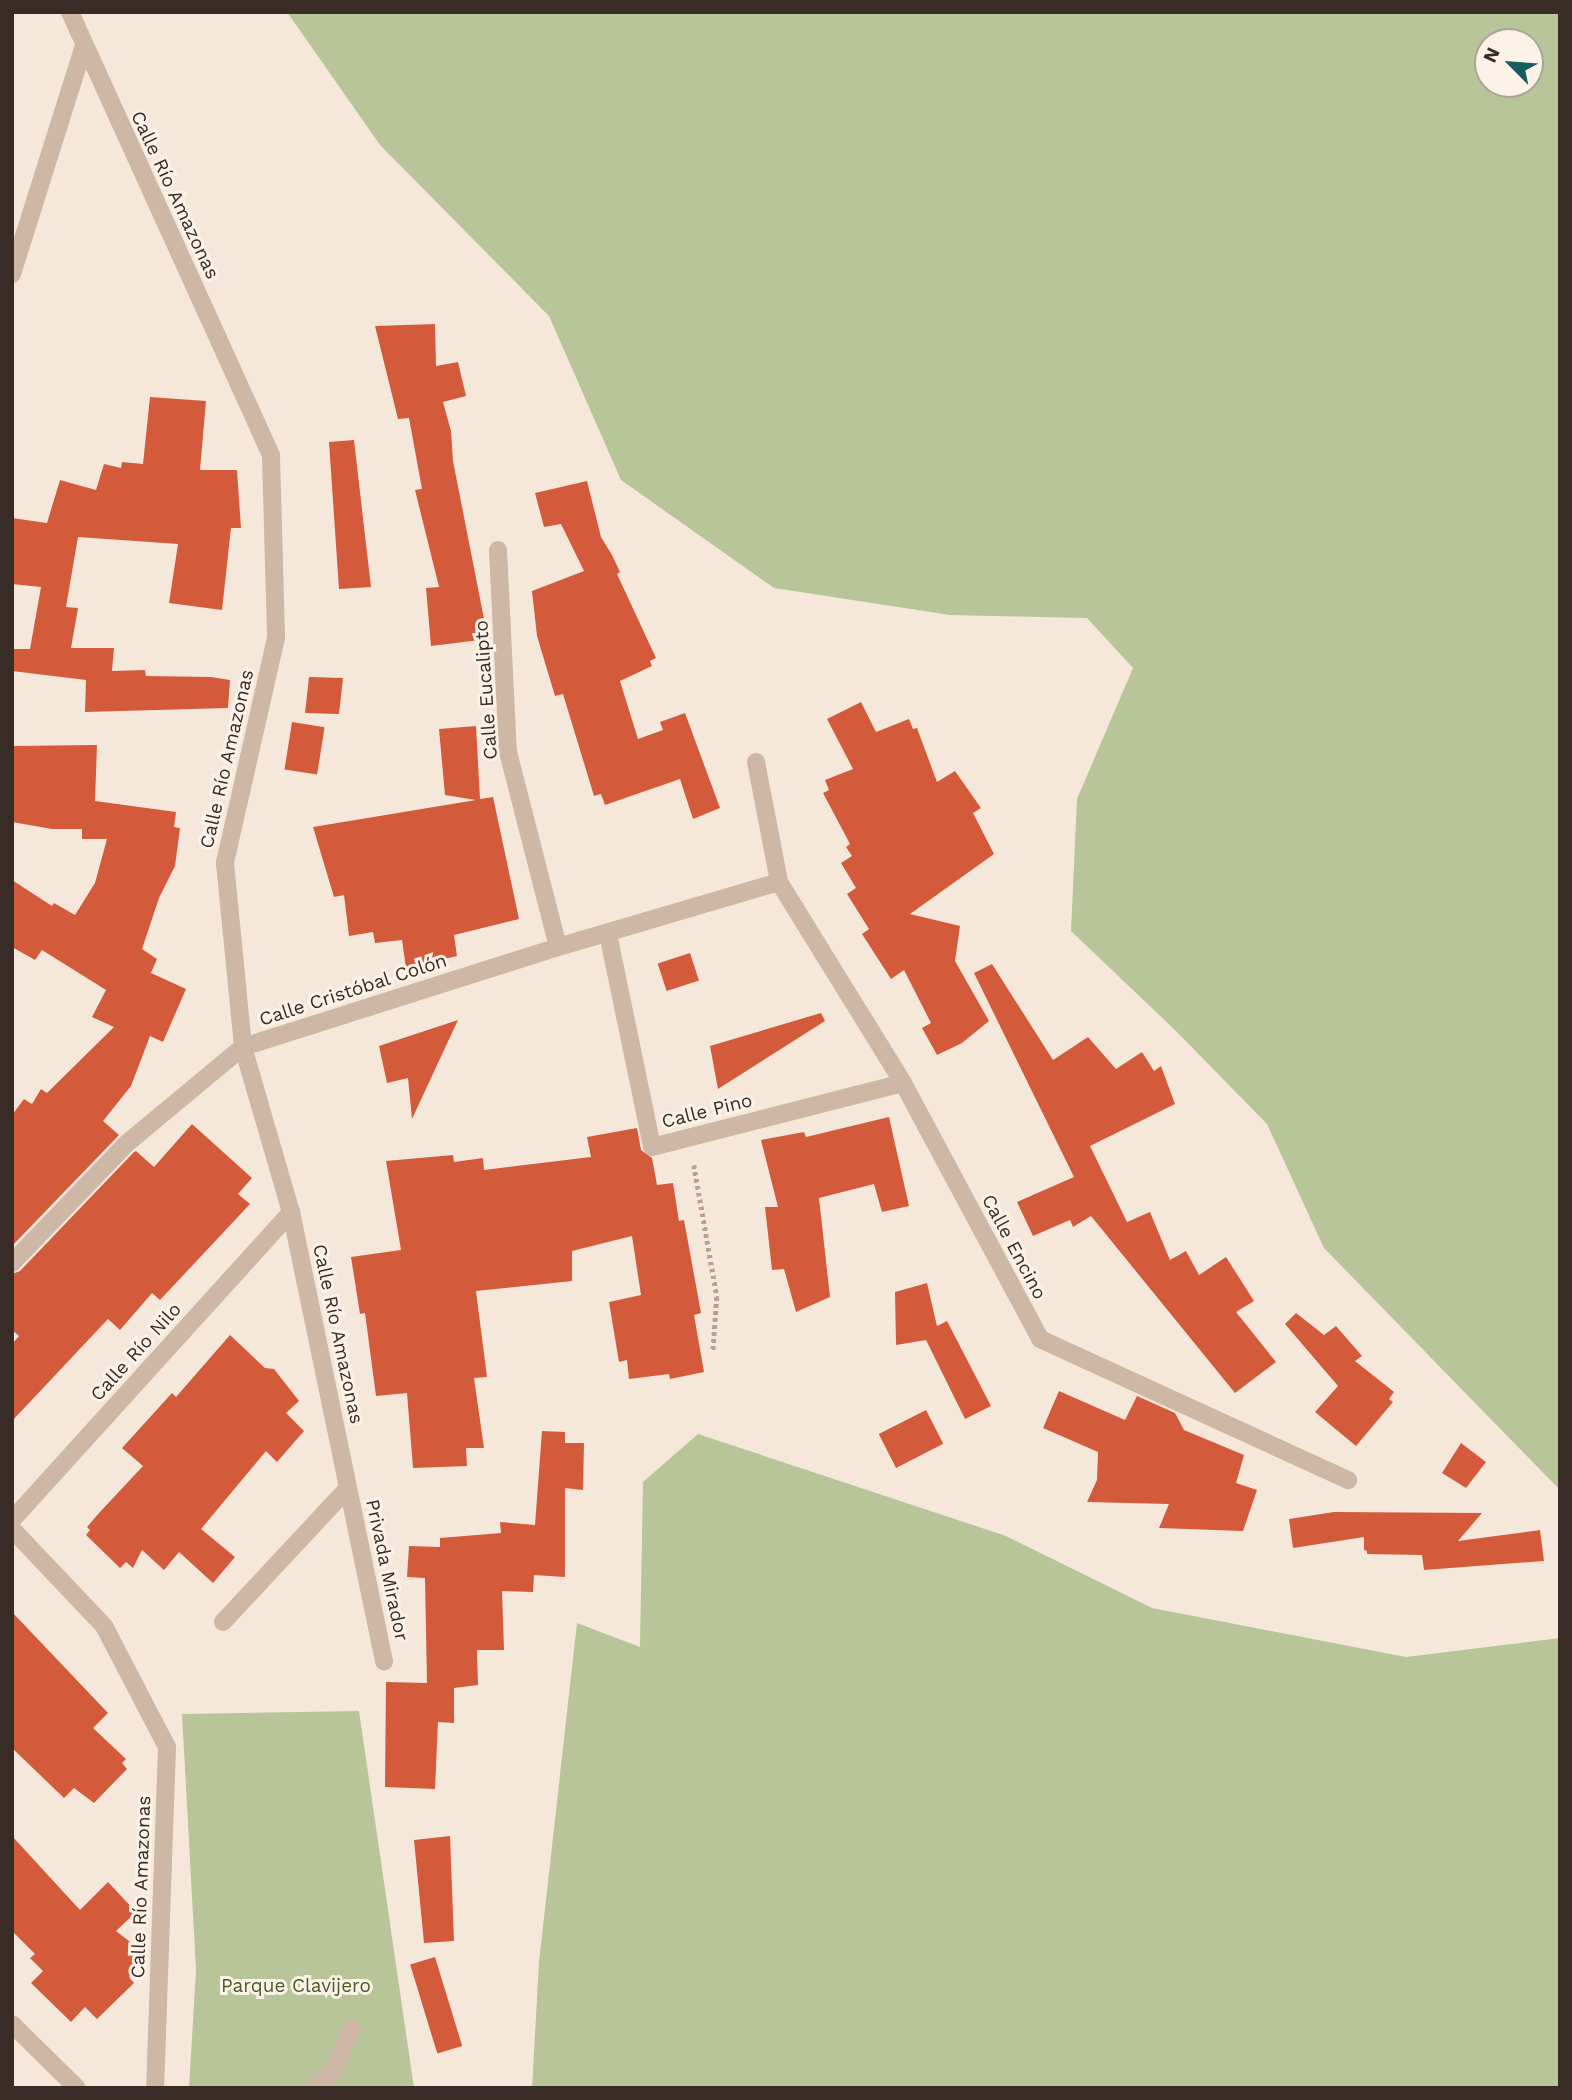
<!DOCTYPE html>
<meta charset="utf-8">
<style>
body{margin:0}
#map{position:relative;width:1572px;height:2100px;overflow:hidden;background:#f5e8db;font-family:"Work Sans",sans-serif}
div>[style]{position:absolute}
.green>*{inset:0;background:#b8c599}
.building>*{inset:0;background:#d35b3b;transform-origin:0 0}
.path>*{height:4.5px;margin-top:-2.25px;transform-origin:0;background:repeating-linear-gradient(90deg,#baa08f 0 3.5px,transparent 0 7px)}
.minor>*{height:18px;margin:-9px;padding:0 9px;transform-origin:9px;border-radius:9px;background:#ceb7a5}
.tertiary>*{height:18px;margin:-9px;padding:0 9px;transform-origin:9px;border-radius:9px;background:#ceb7a5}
span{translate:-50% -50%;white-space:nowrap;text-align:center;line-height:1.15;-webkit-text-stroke:6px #fbf2e8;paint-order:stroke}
.street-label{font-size:19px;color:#392c27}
.park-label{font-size:19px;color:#4a5a28}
.frame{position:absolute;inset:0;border:14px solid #392c27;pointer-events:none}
.north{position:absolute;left:1474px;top:28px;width:70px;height:70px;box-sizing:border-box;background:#fbf2e8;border:2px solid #ada39b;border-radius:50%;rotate:295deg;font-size:19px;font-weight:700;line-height:28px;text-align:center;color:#392c27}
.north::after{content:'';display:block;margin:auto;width:24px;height:32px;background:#185d5f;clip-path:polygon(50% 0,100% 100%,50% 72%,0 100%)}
</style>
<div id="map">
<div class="green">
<i style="clip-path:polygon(evenodd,287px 12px,1560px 12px,1560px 1490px,1324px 1248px,1267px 1124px,1176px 1031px,1071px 931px,1077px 799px,1133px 668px,1087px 618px,950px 615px,774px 588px,621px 480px,549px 316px,380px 145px,287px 12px,1488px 42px,1530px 42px,1530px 84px,1488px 84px,1488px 42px)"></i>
<i style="clip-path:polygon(698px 1434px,1006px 1536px,1152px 1608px,1406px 1657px,1560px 1638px,1560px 2088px,532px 2088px,539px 1962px,577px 1623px,640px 1647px,643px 1482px)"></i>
<i style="clip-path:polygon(359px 1711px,414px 2088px,189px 2088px,196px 1970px,182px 1714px)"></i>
</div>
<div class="building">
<i style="clip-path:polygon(435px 324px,436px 366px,458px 362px,466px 396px,443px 402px,451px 431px,453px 461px,488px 639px,431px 646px,426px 588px,439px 587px,415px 490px,422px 489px,409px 418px,398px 419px,375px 326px)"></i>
<i style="clip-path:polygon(150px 397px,206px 401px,200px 470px,237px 470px,241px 528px,231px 528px,222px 610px,169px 603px,178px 544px,78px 537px,66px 607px,78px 608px,71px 648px,114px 648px,112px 671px,145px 670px,146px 676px,211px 677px,230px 680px,228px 708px,85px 712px,86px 680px,12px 671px,12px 649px,30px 649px,41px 587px,12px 584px,12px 518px,47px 523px,60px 480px,96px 490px,104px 464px,121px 468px,122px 462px,143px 464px)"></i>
<i style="clip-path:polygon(354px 440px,371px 587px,339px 589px,329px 442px)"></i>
<i style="clip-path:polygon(587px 481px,601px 537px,612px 555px,620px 572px,617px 574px,656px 658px,650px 661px,652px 666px,620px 681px,638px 739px,663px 730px,660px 722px,685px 713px,720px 808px,693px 819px,680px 779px,605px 805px,601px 794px,594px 796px,563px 694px,555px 696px,537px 636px,532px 591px,584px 571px,561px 524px,544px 527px,535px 493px)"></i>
<i style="clip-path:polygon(309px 677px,343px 678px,339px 714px,305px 713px)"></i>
<i style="clip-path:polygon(861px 702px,876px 732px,909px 719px,913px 729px,917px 728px,937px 782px,955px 771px,981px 808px,973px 813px,994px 854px,910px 914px,960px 926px,955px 961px,989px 1021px,962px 1043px,937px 1055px,922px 1028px,931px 1023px,904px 970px,891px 979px,862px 934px,869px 929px,847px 894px,856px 888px,841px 863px,852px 856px,846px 847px,850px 844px,823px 793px,829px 790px,825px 780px,853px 769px,827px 719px)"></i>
<i style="left:292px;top:722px;width:33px;height:48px;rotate:9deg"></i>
<i style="clip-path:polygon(476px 726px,480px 799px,493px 797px,519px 919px,454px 935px,457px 956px,406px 968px,402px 940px,375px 943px,373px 932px,349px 936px,344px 895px,334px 897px,313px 827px,476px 800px,445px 795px,439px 729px)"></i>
<i style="clip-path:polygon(97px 745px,95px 801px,176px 812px,174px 827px,180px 828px,175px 866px,159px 898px,142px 949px,157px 959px,151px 973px,186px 989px,163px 1042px,150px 1036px,131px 1086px,103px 1121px,119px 1135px,12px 1246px,12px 1115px,24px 1099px,32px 1104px,41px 1089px,47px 1093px,114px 1027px,92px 1017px,106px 990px,42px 950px,35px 960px,12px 947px,12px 880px,52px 906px,54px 903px,75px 915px,95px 883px,107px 839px,82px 839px,82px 829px,52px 829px,12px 822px,12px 746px)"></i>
<i style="left:690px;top:953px;width:29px;height:34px;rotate:72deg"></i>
<i style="clip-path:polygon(992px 964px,1053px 1060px,1088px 1037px,1116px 1069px,1142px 1052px,1154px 1071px,1161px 1066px,1175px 1104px,1090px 1146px,1127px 1222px,1150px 1212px,1170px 1260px,1186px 1251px,1199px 1275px,1226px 1257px,1254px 1301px,1236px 1312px,1276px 1362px,1235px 1393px,1091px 1216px,1073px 1227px,1070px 1220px,1033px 1236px,1017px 1202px,1074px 1177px,974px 973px)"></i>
<i style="clip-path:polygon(821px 1013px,825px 1021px,718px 1089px,710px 1046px)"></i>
<i style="clip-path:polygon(458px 1020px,412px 1119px,408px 1078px,387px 1083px,379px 1046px)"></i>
<i style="clip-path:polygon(889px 1117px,909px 1206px,882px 1212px,874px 1184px,819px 1198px,830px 1297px,796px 1312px,784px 1269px,772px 1270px,765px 1207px,778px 1207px,761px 1140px,804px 1132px,806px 1137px)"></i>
<i style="clip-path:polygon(192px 1124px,252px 1178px,238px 1194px,250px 1204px,160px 1300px,152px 1293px,120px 1330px,108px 1319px,12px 1421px,12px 1344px,19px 1336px,12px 1330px,12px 1274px,20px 1271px,134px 1152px,136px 1151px,154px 1167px)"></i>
<i style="clip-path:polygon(637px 1128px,641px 1150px,652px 1158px,657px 1185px,673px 1183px,679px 1221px,684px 1220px,701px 1313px,694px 1315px,704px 1372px,670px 1379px,669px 1374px,629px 1379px,627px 1360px,619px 1362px,609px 1302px,641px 1295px,632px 1236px,572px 1251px,572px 1281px,476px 1291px,487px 1377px,474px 1378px,484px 1448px,466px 1448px,467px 1466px,413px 1468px,407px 1393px,376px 1396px,365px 1313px,360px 1314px,351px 1257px,401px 1250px,386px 1161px,453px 1155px,454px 1162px,483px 1158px,484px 1170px,591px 1157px,587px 1137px)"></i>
<i style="clip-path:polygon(927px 1283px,937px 1326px,947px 1321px,991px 1406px,965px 1419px,926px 1340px,896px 1345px,895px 1292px)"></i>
<i style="clip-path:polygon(1296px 1313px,1324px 1335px,1336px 1326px,1362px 1356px,1355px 1361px,1394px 1392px,1389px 1399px,1393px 1402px,1356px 1446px,1315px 1412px,1338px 1386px,1285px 1324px)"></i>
<i style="clip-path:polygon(230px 1335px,265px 1368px,274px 1369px,299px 1401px,286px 1413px,304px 1431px,277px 1462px,266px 1451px,201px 1529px,235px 1557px,213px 1583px,179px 1552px,164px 1570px,142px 1550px,133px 1568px,126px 1562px,120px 1568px,86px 1535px,90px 1530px,87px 1527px,99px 1513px,143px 1466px,122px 1448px,172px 1393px,176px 1397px)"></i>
<i style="clip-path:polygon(1059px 1391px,1125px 1420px,1137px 1396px,1175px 1413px,1184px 1430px,1244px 1455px,1236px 1483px,1257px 1490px,1243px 1531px,1159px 1528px,1169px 1504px,1087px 1502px,1097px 1480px,1098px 1452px,1043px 1428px)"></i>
<i style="left:926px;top:1410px;width:38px;height:53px;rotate:63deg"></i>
<i style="clip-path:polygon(542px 1431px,565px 1432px,565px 1443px,584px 1443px,583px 1490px,565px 1488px,565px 1577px,534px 1575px,533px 1592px,502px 1591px,504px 1650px,477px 1650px,478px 1685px,454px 1688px,454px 1723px,438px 1722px,435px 1789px,385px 1787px,386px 1682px,427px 1683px,425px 1578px,407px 1577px,409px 1546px,440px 1547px,440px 1538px,501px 1533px,500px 1522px,535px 1525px)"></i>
<i style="clip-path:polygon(1461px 1443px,1486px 1462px,1466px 1488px,1442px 1473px)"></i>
<i style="clip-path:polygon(1334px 1512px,1482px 1513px,1458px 1541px,1540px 1530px,1544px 1561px,1424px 1570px,1422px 1555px,1367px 1554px,1367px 1551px,1364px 1550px,1364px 1537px,1293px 1548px,1289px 1519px)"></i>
<i style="clip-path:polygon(12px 1612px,108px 1713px,93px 1728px,126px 1759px,122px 1763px,127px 1769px,94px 1803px,74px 1788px,64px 1798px,12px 1748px)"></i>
<i style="clip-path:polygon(12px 1836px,80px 1910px,108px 1882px,136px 1912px,116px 1931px,138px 1948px,137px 1969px,129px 1977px,134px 1983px,97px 2019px,85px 2007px,71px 2022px,31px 1983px,43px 1971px,30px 1958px,35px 1954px,12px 1931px)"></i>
<i style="clip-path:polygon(450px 1836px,454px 1941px,424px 1943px,414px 1840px)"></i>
<i style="left:435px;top:1957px;width:93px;height:26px;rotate:73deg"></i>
</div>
<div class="path">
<i style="left:694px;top:1165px;width:134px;rotate:80.1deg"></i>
<i style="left:717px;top:1297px;width:54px;rotate:94.2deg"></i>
</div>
<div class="minor">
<i style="left:70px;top:12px;width:487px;rotate:65.6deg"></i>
<i style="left:271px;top:456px;width:182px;rotate:88.4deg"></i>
<i style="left:276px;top:638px;width:231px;rotate:102.8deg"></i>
<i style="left:225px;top:863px;width:185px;rotate:84.4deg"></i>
<i style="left:243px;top:1047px;width:172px;rotate:73.8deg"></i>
<i style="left:291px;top:1212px;width:459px;rotate:78.3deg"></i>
<i style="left:12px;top:274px;width:239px;rotate:-72.5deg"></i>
<i style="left:498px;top:550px;width:202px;rotate:87.2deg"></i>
<i style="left:508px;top:752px;width:201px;rotate:75.6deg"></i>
<i style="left:756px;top:762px;width:122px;rotate:79.1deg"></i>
<i style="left:779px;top:882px;width:236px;rotate:58.3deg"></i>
<i style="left:903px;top:1083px;width:290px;rotate:61.8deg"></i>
<i style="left:1040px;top:1339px;width:339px;rotate:24.6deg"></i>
<i style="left:608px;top:934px;width:217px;rotate:78.3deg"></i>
<i style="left:652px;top:1147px;width:259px;rotate:-14.3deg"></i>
<i style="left:12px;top:1263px;width:165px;rotate:-46.2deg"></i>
<i style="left:126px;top:1144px;width:152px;rotate:-39.7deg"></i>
<i style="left:243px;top:1047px;width:330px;rotate:-17.6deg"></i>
<i style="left:558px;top:947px;width:230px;rotate:-16.4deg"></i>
<i style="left:12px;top:1520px;width:416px;rotate:-47.8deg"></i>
<i style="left:223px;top:1622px;width:183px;rotate:-47deg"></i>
<i style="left:12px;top:2024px;width:91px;rotate:44.6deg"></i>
<i style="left:313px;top:2088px;width:24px;rotate:-38deg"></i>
<i style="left:332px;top:2073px;width:49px;rotate:-66deg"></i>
</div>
<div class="tertiary">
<i style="left:12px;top:1529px;width:134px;rotate:46.5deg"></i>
<i style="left:104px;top:1626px;width:136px;rotate:62.5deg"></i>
<i style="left:167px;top:1747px;width:341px;rotate:92deg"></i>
</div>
<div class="street-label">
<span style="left:175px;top:195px;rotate:65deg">Calle Río Amazonas</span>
<span style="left:486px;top:690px;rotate:-94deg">Calle Eucalipto</span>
<span style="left:227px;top:759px;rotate:-77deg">Calle Río Amazonas</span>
<span style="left:353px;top:990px;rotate:-18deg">Calle Cristóbal Colón</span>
<span style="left:707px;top:1111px;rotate:-14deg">Calle Pino</span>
<span style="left:1014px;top:1247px;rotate:62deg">Calle Encino</span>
<span style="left:338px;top:1334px;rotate:78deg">Calle Río Amazonas</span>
<span style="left:136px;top:1352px;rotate:-48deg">Calle Río Nilo</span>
<span style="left:387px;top:1570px;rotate:78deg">Privada Mirador</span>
<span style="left:141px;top:1887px;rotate:-88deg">Calle Río Amazonas</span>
</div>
<div class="park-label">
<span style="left:296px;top:1986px">Parque Clavijero</span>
</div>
<div class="frame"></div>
<div class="north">N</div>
</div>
